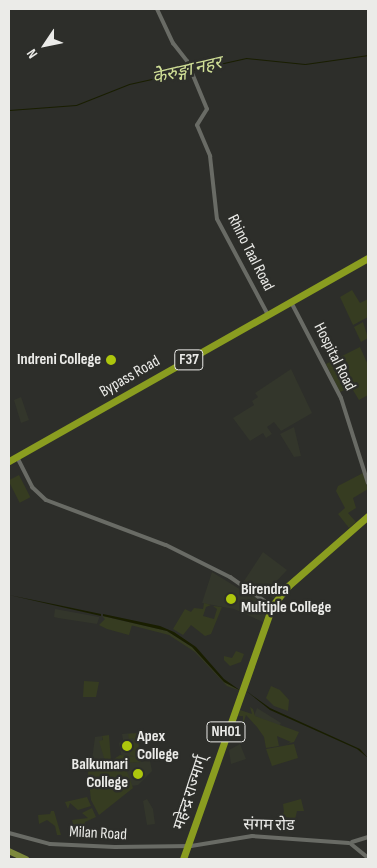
<!DOCTYPE html>
<meta charset="utf-8">
<style>
body{margin:0}
#map{position:relative;width:377px;height:868px;overflow:hidden;background:#2d2e2a;font-family:"Sofia Sans Condensed","Noto Sans Devanagari",sans-serif}
div>[style]{position:absolute}
.built>*{inset:0;background:#33362b}
.green>*{inset:0;background:#363c21;transform-origin:0 0}
.water>*{inset:0;background:#191e00}
.stream>*{height:1px;margin:-0.5px;padding:0 0.5px;transform-origin:0.5px;border-radius:0.5px;background:#191e00}
.minor>*{height:4px;margin:-2px;padding:0 2px;transform-origin:2px;border-radius:2px;background:#696b65}
.major>*{height:5.5px;margin:-2.75px;padding:0 2.75px;transform-origin:2.75px;border-radius:2.75px;background:#7d893c}
.highway>*{height:7px;margin:-3.5px;padding:0 3.5px;transform-origin:3.5px;border-radius:3.5px;background:#8a9d20}
.dots>*{width:14px;height:14px;translate:-50% -50%;box-sizing:border-box;border:2px solid #2d2e2a;border-radius:50%}
span{translate:-50% -50%;white-space:nowrap;text-align:center;line-height:1.15;-webkit-text-stroke:5px #2d2e2a;paint-order:stroke}
.shield-label span{padding:1px 4px;background:#2d2e2a;border:1px solid;border-radius:4px;-webkit-text-stroke-width:0}
.shield-label{font-size:15px;color:#ebebe8;font-weight:700}
.street-label{font-size:16px;color:#ebebe8}
.poi-label{font-size:16px;color:#ebebe8;font-weight:700}
.right{translate:-100% -50%;text-align:right}
.left{translate:0 -50%;text-align:left}
.water-label{font-size:18px;color:#d0df96;font-style:italic}
.frame{position:absolute;inset:0;border:10px solid #ebebe8;pointer-events:none}
.north{position:absolute;left:20px;top:20px;width:50px;height:50px;-webkit-text-stroke:4px #2d2e2a;paint-order:stroke;rotate:236deg;font-size:14px;font-weight:700;line-height:20px;text-align:center;color:#ebebe8}
.north::after{content:'';display:block;margin:auto;width:18px;height:22px;background:#ebebe8;clip-path:polygon(50% 0,100% 100%,50% 72%,0 100%)}
</style>
<div id="map">
<div class="built">
<i style="clip-path:polygon(291px 369px,312px 413px,281px 431px,274px 422px,267px 427px,272px 434px,266px 438px,263px 433px,250px 441px,233px 418px,254px 405px,252px 401px,258px 397px,255px 393px)"></i>
<i style="clip-path:polygon(21px 397px,29px 420px,21px 423px,14px 400px)"></i>
<i style="clip-path:polygon(294px 427px,301px 456px,294px 457px,280px 434px)"></i>
<i style="clip-path:polygon(263px 552px,287px 570px,274px 584px,281px 592px,275px 599px,265px 594px,263px 597px,242px 584px)"></i>
<i style="clip-path:polygon(212px 572px,246px 593px,248px 591px,270px 607px,263px 622px,234px 609px,202px 603px)"></i>
<i style="clip-path:polygon(55px 609px,99px 617px,99px 618px,97px 624px,58px 618px,54px 617px)"></i>
<i style="clip-path:polygon(257px 708px,281px 723px,279px 727px,254px 716px)"></i>
<i style="clip-path:polygon(133px 733px,136px 757px,122px 758px,119px 743px,123px 740px,122px 734px)"></i>
<i style="clip-path:polygon(102px 736px,105px 761px,92px 760px,95px 737px)"></i>
<i style="clip-path:polygon(240px 744px,246px 759px,231px 764px,229px 750px)"></i>
<i style="clip-path:polygon(150px 761px,152px 771px,138px 785px,131px 786px,124px 763px)"></i>
<i style="clip-path:polygon(147px 799px,153px 809px,155px 824px,147px 825px,143px 801px)"></i>
</div>
<div class="green">
<i style="clip-path:polygon(352px 290px,360px 303px,368px 299px,368px 317px,353px 325px,340px 297px)"></i>
<i style="clip-path:polygon(363px 322px,368px 338px,361px 342px,354px 327px)"></i>
<i style="clip-path:polygon(360px 347px,368px 365px,368px 395px,359px 400px,351px 387px,340px 392px,326px 364px)"></i>
<i style="clip-path:polygon(363px 473px,368px 489px,353px 498px,356px 508px,348px 513px,356px 522px,349px 528px,338px 514px,345px 508px,336px 491px,338px 486px)"></i>
<i style="left:19px;top:475px;width:25px;height:12px;rotate:63deg"></i>
<i style="clip-path:polygon(204px 603px,211px 605px,206px 607px,203px 616px,214px 619px,217px 609px,213px 606px,222px 607px,211px 634px,205px 636px,191px 625px,183px 635px,173px 629px,185px 609px,191px 612px,194px 608px,203px 609px)"></i>
<i style="clip-path:polygon(102px 616px,167px 631px,192px 647px,224px 682px,241px 691px,227px 686px,195px 652px,169px 635px,107px 619px,132px 625px,129px 635px,107px 629px,99px 625px,105px 619px)"></i>
<i style="clip-path:polygon(236px 651px,244px 654px,241px 662px,230px 666px,224px 660px,224px 656px,232px 658px)"></i>
<i style="clip-path:polygon(84px 681px,99px 682px,96px 697px,83px 697px)"></i>
<i style="clip-path:polygon(271px 686px,280px 690px,289px 700px,288px 711px,274px 706px,266px 698px)"></i>
<i style="clip-path:polygon(250px 707px,253px 709px,255px 716px,299px 732px,294px 742px,286px 744px,291px 742px,277px 736px,279px 746px,266px 748px,264px 737px,257px 727px,246px 715px,243px 724px,243px 716px,238px 716px,240px 710px,252px 714px)"></i>
<i style="clip-path:polygon(137px 733px,141px 762px,124px 763px,133px 788px,99px 815px,91px 800px,88px 773px,91px 760px,105px 761px,99px 741px,103px 740px,102px 736px,109px 735px,111px 761px,120px 755px,135px 757px,130px 755px,129px 742px,134px 745px,133px 738px,129px 739px,128px 734px)"></i>
<i style="clip-path:polygon(294px 744px,298px 758px,272px 766px,266px 749px)"></i>
<i style="clip-path:polygon(87px 797px,91px 806px,78px 810px,70px 803px,68px 809px,65px 802px)"></i>
<i style="clip-path:polygon(301px 799px,304px 811px,297px 811px,294px 824px,286px 833px,286px 825px,277px 821px,284px 812px,283px 804px)"></i>
<i style="clip-path:polygon(92px 808px,96px 817px,85px 822px,84px 826px,74px 827px,72px 820px,88px 818px,82px 813px)"></i>
<i style="clip-path:polygon(51px 811px,54px 811px,61px 835px,57px 835px,55px 826px,47px 820px,39px 824px,38px 815px,50px 814px)"></i>
</div>
<div class="water">
<i style="clip-path:polygon(9px 595px,58px 605px,101px 614px,101px 616px)"></i>
<i style="clip-path:polygon(103px 614px,160px 626px,174px 632px,196px 647px,224px 679px,241px 691px,224px 682px,192px 647px,167px 631px,103px 616px)"></i>
<i style="clip-path:polygon(245px 690px,270px 708px,360px 749px,368px 758px,357px 749px,270px 710px)"></i>
</div>
<div class="stream">
<i style="left:9px;top:110px;width:67px;rotate:-4.3deg"></i>
<i style="left:76px;top:105px;width:57px;rotate:-21.6deg"></i>
<i style="left:129px;top:84px;width:120px;rotate:-12.5deg"></i>
<i style="left:246px;top:58px;width:59px;rotate:5.8deg"></i>
<i style="left:305px;top:64px;width:64px;rotate:-8.1deg"></i>
</div>
<div class="minor">
<i style="left:157px;top:9px;width:38px;rotate:65deg"></i>
<i style="left:173px;top:43px;width:23px;rotate:52deg"></i>
<i style="left:187px;top:61px;width:52px;rotate:67.4deg"></i>
<i style="left:207px;top:109px;width:19px;rotate:122deg"></i>
<i style="left:197px;top:125px;width:34px;rotate:67deg"></i>
<i style="left:210px;top:156px;width:63px;rotate:83.7deg"></i>
<i style="left:217px;top:219px;width:109px;rotate:62deg"></i>
<i style="left:291px;top:302px;width:108px;rotate:62.5deg"></i>
<i style="left:341px;top:398px;width:89px;rotate:72.4deg"></i>
<i style="left:17px;top:457px;width:34px;rotate:63deg"></i>
<i style="left:32px;top:487px;width:19px;rotate:43deg"></i>
<i style="left:46px;top:500px;width:128px;rotate:20.6deg"></i>
<i style="left:166px;top:545px;width:72px;rotate:26.6deg"></i>
<i style="left:230px;top:577px;width:52px;rotate:34.9deg"></i>
<i style="left:9px;top:833px;width:42px;rotate:15deg"></i>
<i style="left:50px;top:844px;width:65px;rotate:2.6deg"></i>
<i style="left:115px;top:847px;width:76px;rotate:-0.8deg"></i>
<i style="left:191px;top:846px;width:62px;rotate:-9.3deg"></i>
<i style="left:252px;top:836px;width:97px;rotate:4.1deg"></i>
<i style="left:352px;top:842px;width:17px;rotate:-17deg"></i>
<i style="left:351px;top:844px;width:22px;rotate:39deg"></i>
</div>
<div class="major">
<i style="left:9px;top:851px;width:19px;rotate:25deg"></i>
</div>
<div class="highway">
<i style="left:9px;top:461px;width:412px;rotate:-29.5deg"></i>
<i style="left:183px;top:859px;width:268px;rotate:-70.6deg"></i>
<i style="left:272px;top:606px;width:26px;rotate:-51deg"></i>
<i style="left:288px;top:586px;width:106px;rotate:-41.2deg"></i>
</div>
<div class="dots">
<i style="left:111px;top:360px;background:#adc60d"></i>
<i style="left:231px;top:599px;background:#adc60d"></i>
<i style="left:127px;top:746px;background:#adc60d"></i>
<i style="left:138px;top:774px;background:#adc60d"></i>
</div>
<div class="shield-label">
<span style="left:189px;top:360px">F37</span>
<span style="left:226px;top:732px">NH01</span>
</div>
<div class="street-label">
<span style="left:250px;top:253px;rotate:63deg">Rhino Taal Road</span>
<span style="left:334px;top:357px;rotate:63deg">Hospital Road</span>
<span style="left:130px;top:377px;rotate:-30deg">Bypass Road</span>
<span style="left:191px;top:793px;rotate:-72deg">महेन्द्र राज्मार्ग्</span>
<span style="left:269px;top:826px;rotate:1deg">संगम रोड</span>
<span style="left:98px;top:834px;rotate:3deg">Milan Road</span>
</div>
<div class="poi-label">
<span class="right" style="left:101px;top:360px">Indreni College</span>
<span class="left" style="left:241px;top:599px">Birendra<br>Multiple College</span>
<span class="left" style="left:137px;top:746px">Apex<br>College</span>
<span class="right" style="left:128px;top:774px">Balkumari<br>College</span>
</div>
<div class="water-label">
<span style="left:187px;top:71px;rotate:-13deg">केेरुङ्गा नहर</span>
</div>
<div class="frame"></div>
<div class="north">N</div>
</div>
